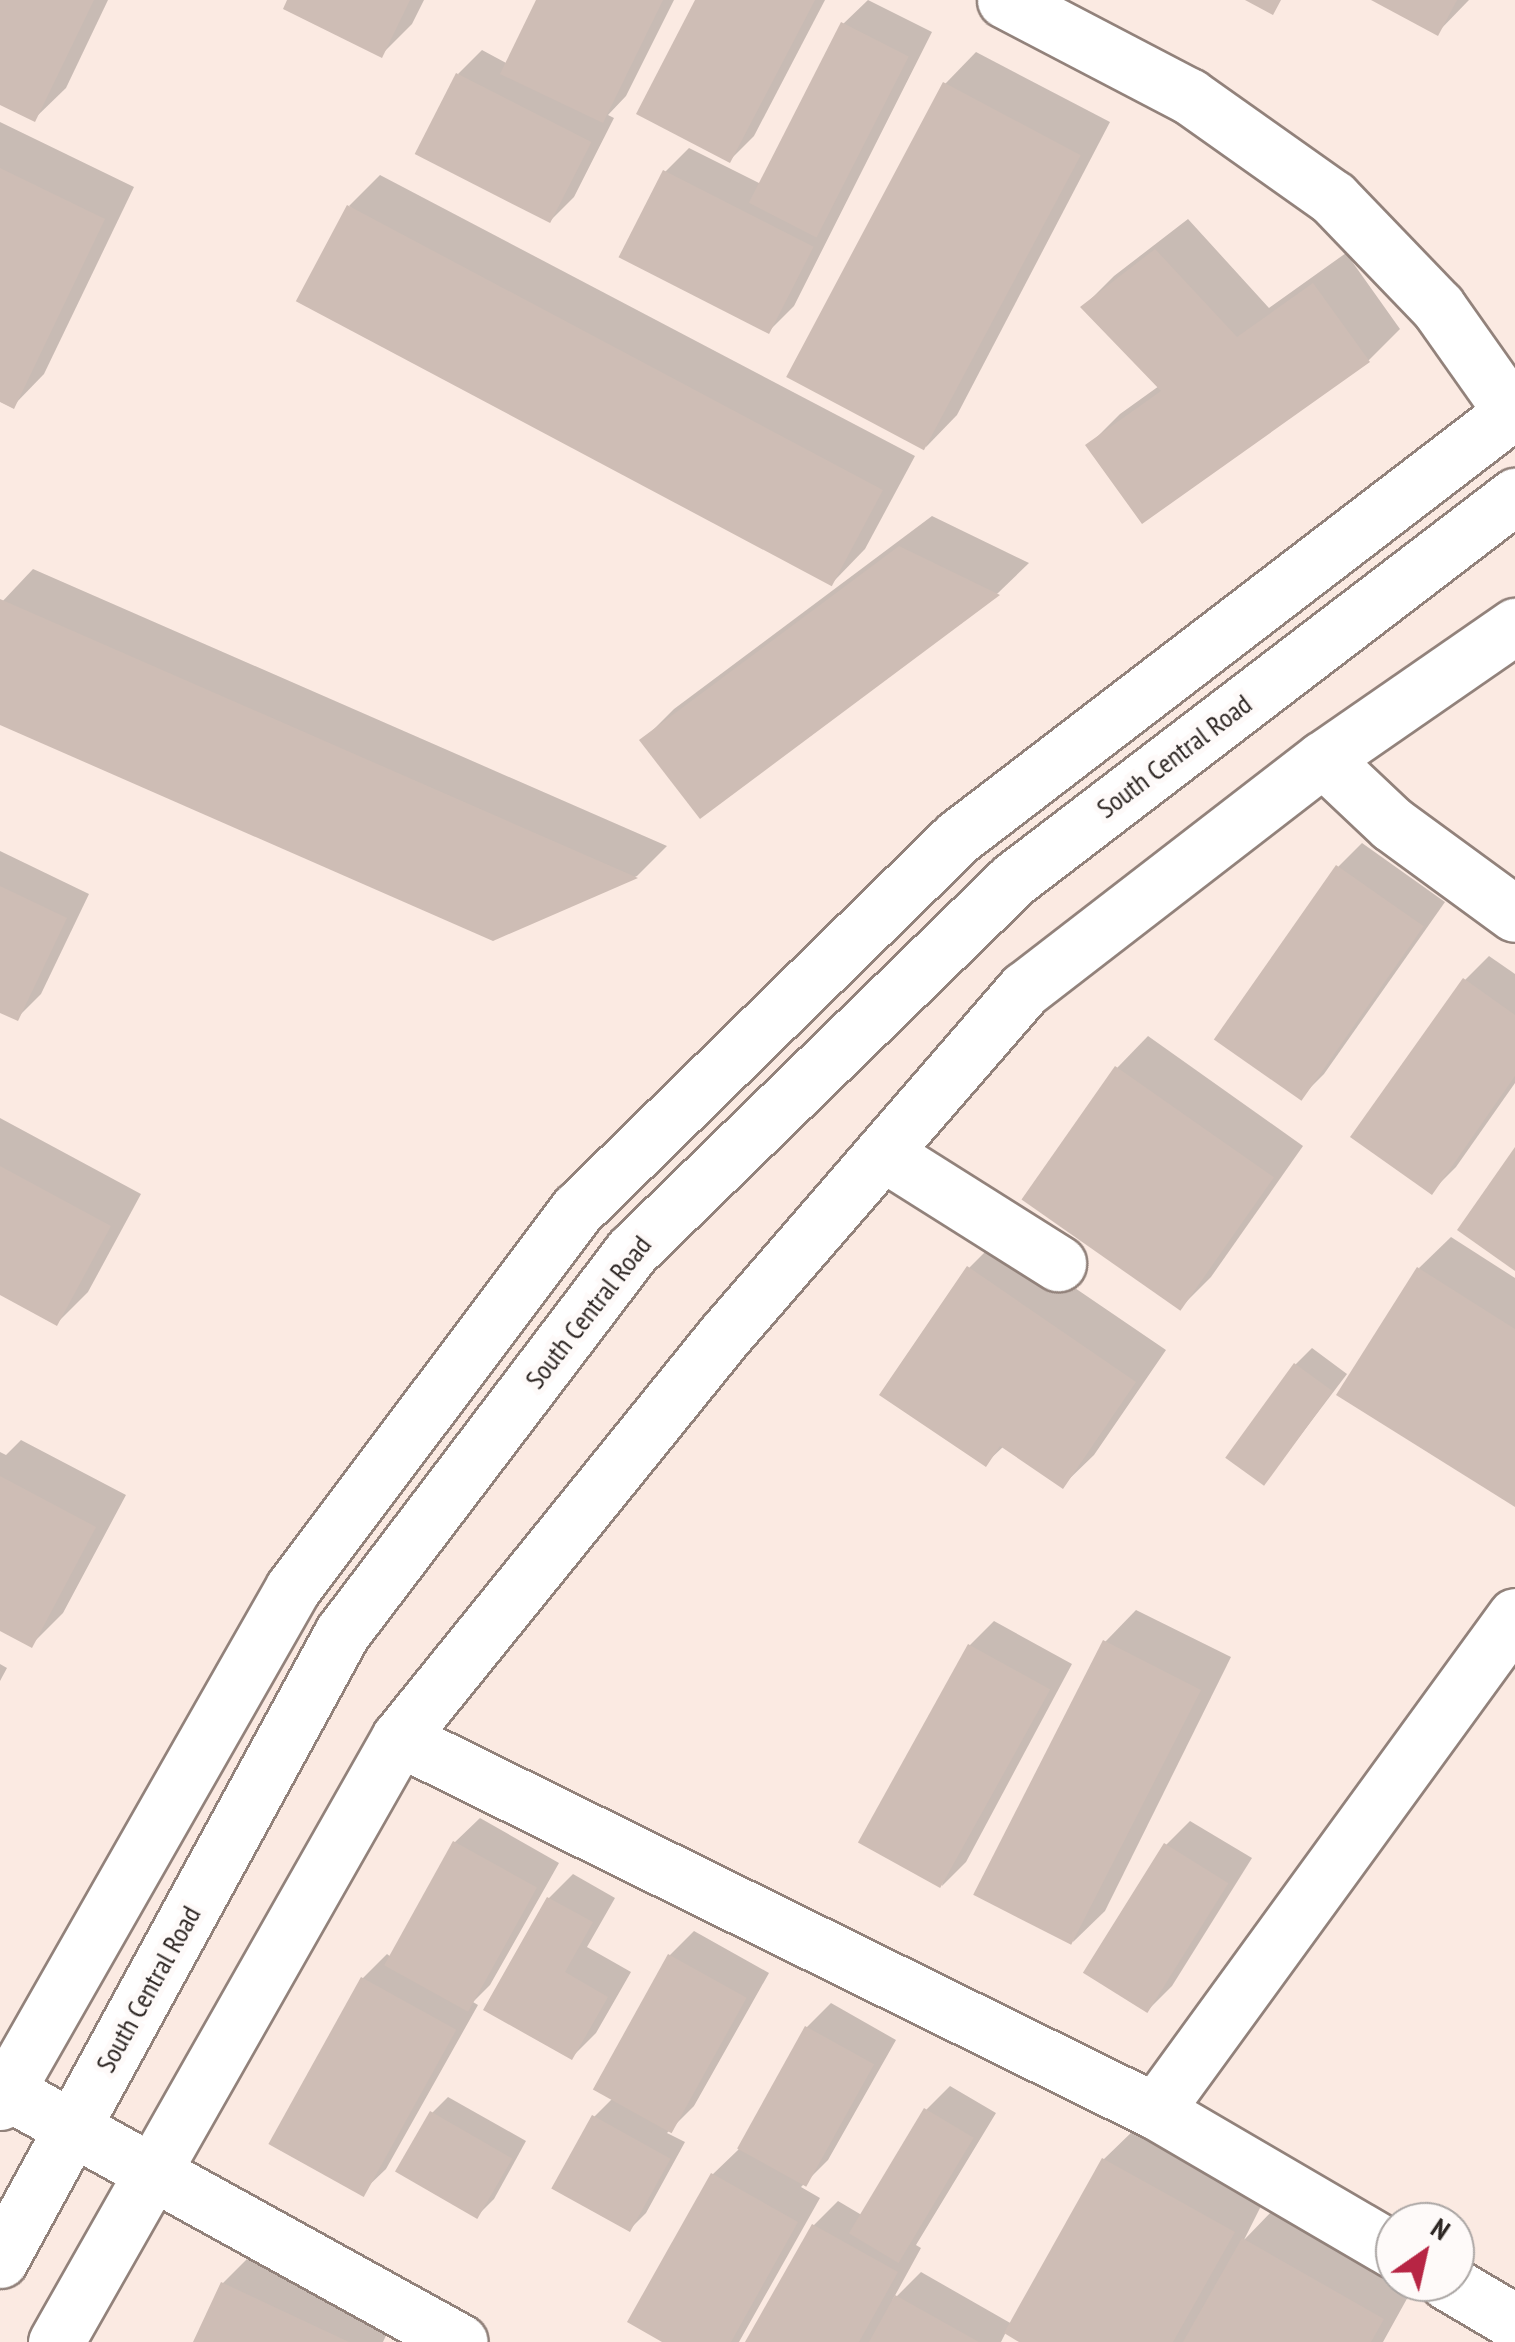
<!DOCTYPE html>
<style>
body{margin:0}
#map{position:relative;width:1515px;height:2342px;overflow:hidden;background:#fbeae2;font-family:"PT Sans Narrow",sans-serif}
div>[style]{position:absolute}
.shadow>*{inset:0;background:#0003}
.building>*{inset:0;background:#cebdb5;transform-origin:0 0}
.roads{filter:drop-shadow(2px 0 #92827b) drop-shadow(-2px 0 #92827b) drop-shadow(0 2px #92827b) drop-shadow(0 -2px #92827b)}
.minor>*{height:55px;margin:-27.5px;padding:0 27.5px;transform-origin:27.5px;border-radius:27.5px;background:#fff}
.major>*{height:55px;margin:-27.5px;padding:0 27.5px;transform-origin:27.5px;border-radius:27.5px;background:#fff}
span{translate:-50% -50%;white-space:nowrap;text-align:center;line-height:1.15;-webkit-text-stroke:10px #fefaf9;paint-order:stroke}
.street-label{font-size:28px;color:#2e2724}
.north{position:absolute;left:1375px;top:2202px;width:100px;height:100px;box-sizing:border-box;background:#fefaf9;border:2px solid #aba6a4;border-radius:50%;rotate:34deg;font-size:28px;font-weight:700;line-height:40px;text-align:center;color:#2e2724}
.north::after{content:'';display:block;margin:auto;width:35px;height:45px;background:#b72544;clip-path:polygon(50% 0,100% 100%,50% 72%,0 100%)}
</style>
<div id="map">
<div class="shadow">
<i style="clip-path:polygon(0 0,108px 0,66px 88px,34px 119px,0 103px)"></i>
<i style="clip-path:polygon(290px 0,424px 0,412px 24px,381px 55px)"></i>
<i style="clip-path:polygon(539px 0,674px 0,626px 96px,608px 115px,614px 118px,574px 197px,550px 221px,458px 74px,482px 50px,508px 64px)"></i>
<i style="clip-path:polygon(698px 0,825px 0,754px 136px,730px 160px)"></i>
<i style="clip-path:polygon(868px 0,932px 32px,794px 306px,770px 330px,665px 172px,689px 148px,763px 185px,843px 24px)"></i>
<i style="clip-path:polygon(1377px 0,1469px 0,1437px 33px)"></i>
<i style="clip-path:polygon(976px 52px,1110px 122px,957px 415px,926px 447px,945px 84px)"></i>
<i style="clip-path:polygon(0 122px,134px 187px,44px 374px,13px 406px,0 400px)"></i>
<i style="clip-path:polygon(380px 175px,915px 456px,865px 549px,834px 581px,349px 206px)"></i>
<i style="clip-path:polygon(1188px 219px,1269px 308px,1346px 253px,1400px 329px,1369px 360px,1089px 445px,1120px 414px,1159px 386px,1083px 307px,1114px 276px)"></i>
<i style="clip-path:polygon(932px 516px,1029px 563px,998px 593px,700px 815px,643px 740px,674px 709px)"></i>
<i style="clip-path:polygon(33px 569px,667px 846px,637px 876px,493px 938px,0 722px,0 604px)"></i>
<i style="clip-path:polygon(1362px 843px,1445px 902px,1324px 1074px,1300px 1098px,1338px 867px)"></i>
<i style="clip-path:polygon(0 851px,89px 894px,41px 994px,17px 1018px,0 1010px)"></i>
<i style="clip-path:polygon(1489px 956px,1515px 974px,1515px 1083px,1456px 1167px,1432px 1191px,1465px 980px)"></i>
<i style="clip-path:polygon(1148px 1036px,1303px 1146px,1211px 1277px,1179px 1309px,1117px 1068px)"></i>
<i style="clip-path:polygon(0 1118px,141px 1194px,88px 1292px,57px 1323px,0 1292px)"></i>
<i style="clip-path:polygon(1000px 1237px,1166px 1350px,1094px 1455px,1062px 1486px,1004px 1446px,985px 1464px,969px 1268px)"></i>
<i style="clip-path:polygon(1451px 1237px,1515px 1278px,1515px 1504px,1419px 1268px)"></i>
<i style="clip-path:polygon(1312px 1348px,1347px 1374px,1265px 1482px,1296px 1364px)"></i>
<i style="clip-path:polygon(21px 1440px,126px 1495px,63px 1613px,31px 1645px,0 1628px,0 1452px,6px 1455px)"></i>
<i style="clip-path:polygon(1136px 1610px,1231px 1657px,1105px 1911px,1073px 1942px,1105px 1642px)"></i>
<i style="clip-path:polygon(994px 1621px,1072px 1664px,966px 1862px,942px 1886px,970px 1645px)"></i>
<i style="clip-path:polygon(0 1664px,7px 1668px,0 1681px)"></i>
<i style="clip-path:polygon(480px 1818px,559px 1863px,490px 1985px,473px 2002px,478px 2005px,386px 2169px,361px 2193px,363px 1978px,387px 1954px,391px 1957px,455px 1842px)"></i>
<i style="clip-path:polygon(1190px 1821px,1252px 1858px,1172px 1986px,1148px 2010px,1166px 1845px)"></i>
<i style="clip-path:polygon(573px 1874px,615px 1898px,587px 1947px,631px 1972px,596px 2033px,572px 2057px,487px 2009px,549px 1898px)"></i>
<i style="clip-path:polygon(694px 1931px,769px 1973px,694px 2106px,667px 2133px,685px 2142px,646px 2213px,630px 2229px,594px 2117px,613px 2098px,670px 1955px)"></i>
<i style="clip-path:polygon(831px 2003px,896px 2040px,828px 2160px,801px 2187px,820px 2198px,739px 2342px,667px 2342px,713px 2174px,738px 2150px,807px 2027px)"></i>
<i style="clip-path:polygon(950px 2086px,996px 2113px,916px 2245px,921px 2248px,892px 2301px,921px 2272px,1012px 2324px,1104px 2159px,1136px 2128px,1264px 2200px,1244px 2240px,1275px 2208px,1395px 2276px,1395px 2282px,1414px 2286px,1383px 2342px,1024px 2342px,1006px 2332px,1001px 2342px,748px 2342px,814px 2225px,838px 2201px,865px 2217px,926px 2110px)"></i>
<i style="clip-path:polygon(448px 2097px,526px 2141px,494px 2199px,478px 2215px,432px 2113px)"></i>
<i style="clip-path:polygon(247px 2259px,390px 2327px,383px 2342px,195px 2342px,223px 2283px)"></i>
</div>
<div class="building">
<i style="clip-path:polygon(0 0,94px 0,35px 122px,0 105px)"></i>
<i style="clip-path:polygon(287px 0,410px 0,382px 58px,283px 9px)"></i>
<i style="clip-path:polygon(536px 0,663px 0,603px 123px,500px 74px)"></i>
<i style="clip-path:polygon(695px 0,815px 0,730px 163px,636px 114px)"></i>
<i style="clip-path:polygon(1245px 0,1281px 0,1273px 15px)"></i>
<i style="clip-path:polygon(1371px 0,1457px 0,1438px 36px)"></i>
<i style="left:841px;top:22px;width:76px;height:203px;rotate:27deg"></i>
<i style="left:456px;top:73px;width:152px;height:91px;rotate:27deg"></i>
<i style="left:943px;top:82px;width:156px;height:334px;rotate:28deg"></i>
<i style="clip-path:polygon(0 168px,105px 219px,14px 409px,0 402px)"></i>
<i style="left:663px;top:170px;width:169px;height:98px;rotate:27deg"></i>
<i style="left:347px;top:205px;width:607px;height:109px;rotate:28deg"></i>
<i style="clip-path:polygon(1155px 249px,1237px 337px,1313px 283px,1370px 362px,1142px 524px,1085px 445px,1161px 391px,1080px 307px)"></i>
<i style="clip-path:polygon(899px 546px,1000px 595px,700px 819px,639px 740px)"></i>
<i style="clip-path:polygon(0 599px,638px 878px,493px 941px,0 725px)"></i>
<i style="left:1336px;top:865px;width:107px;height:213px;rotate:35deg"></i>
<i style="clip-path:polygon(0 886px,67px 918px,18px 1021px,0 1013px)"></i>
<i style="clip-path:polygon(1463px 978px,1515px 1015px,1515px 1076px,1432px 1195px,1350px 1137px)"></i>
<i style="left:1115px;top:1066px;width:194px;height:163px;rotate:35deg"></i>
<i style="clip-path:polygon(1515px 1147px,1515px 1271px,1457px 1230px)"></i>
<i style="clip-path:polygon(0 1166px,111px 1226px,57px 1326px,0 1295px)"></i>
<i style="clip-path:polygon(967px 1266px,1136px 1382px,1063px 1489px,1000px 1446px,986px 1467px,879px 1395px)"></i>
<i style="clip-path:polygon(1417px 1267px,1515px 1329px,1515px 1507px,1336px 1395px)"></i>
<i style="left:1294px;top:1363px;width:48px;height:117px;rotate:36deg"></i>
<i style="clip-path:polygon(0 1476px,96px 1527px,32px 1648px,0 1631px)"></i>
<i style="left:1103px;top:1640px;width:110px;height:286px;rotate:27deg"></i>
<i style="left:968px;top:1644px;width:94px;height:227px;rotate:29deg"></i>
<i style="left:453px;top:1841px;width:96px;height:142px;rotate:29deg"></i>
<i style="left:1164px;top:1843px;width:76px;height:153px;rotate:32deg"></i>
<i style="clip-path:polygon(547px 1897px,593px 1922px,565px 1972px,608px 1997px,572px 2060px,483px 2010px)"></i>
<i style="left:668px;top:1954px;width:90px;height:155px;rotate:29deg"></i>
<i style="left:361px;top:1977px;width:109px;height:191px;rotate:29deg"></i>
<i style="left:805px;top:2026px;width:79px;height:140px;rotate:29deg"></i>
<i style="left:924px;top:2108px;width:58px;height:146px;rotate:31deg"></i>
<i style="left:430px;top:2111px;width:95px;height:70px;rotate:30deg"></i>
<i style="left:592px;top:2115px;width:90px;height:84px;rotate:29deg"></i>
<i style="clip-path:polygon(1102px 2158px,1235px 2232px,1173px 2342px,1019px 2342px,1004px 2333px)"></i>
<i style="clip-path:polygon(711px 2173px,798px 2222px,731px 2342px,662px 2342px,627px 2322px)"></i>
<i style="clip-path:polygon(812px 2224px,898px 2272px,859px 2342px,745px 2342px)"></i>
<i style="clip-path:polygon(1242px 2238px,1384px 2319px,1371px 2342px,1183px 2342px)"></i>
<i style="clip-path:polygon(221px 2282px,349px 2342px,193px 2342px)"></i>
<i style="clip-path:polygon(895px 2295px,979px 2342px,869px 2342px)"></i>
</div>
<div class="roads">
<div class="minor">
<i style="left:1005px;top:0;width:208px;rotate:27.6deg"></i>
<i style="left:1189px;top:96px;width:176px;rotate:35.3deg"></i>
<i style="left:1333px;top:198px;width:151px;rotate:46.1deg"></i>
<i style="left:1438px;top:307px;width:133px;rotate:54.8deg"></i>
<i style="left:1323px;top:759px;width:95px;rotate:43.3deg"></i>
<i style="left:1392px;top:824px;width:152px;rotate:36.2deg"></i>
<i style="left:883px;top:1153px;width:207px;rotate:32.2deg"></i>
<i style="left:0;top:2088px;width:525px;rotate:28.91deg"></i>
<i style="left:1155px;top:2111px;width:612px;rotate:-53.97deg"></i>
<i style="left:1395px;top:2251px;width:278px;rotate:-149.7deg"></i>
<i style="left:1155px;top:2111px;width:843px;rotate:-153.74deg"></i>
<i style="left:399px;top:1738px;width:517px;rotate:-51.05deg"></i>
<i style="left:724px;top:1336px;width:459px;rotate:-49.1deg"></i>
<i style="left:1025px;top:989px;width:376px;rotate:-37.7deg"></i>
<i style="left:1323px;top:759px;width:234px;rotate:-34.7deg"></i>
<i style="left:1447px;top:2282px;width:79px;rotate:30.5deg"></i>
<i style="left:56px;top:2342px;width:695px;rotate:-60.41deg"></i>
</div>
<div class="major">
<i style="left:0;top:2102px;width:592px;rotate:-60.32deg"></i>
<i style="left:293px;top:1588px;width:474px;rotate:-53.1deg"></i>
<i style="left:578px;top:1209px;width:532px;rotate:-44.39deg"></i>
<i style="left:958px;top:837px;width:702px;rotate:-37.47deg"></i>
<i style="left:0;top:2260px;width:714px;rotate:-61.39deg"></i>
<i style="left:342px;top:1633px;width:480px;rotate:-52.8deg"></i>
<i style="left:632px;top:1251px;width:533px;rotate:-44.24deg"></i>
<i style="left:1014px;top:879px;width:631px;rotate:-37.4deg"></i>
</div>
</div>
<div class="street-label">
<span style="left:1174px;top:756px;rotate:-37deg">South Central Road</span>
<span style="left:588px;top:1312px;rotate:-52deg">South Central Road</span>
<span style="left:148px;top:1989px;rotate:-61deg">South Central Road</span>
</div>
<div class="north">N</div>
</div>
